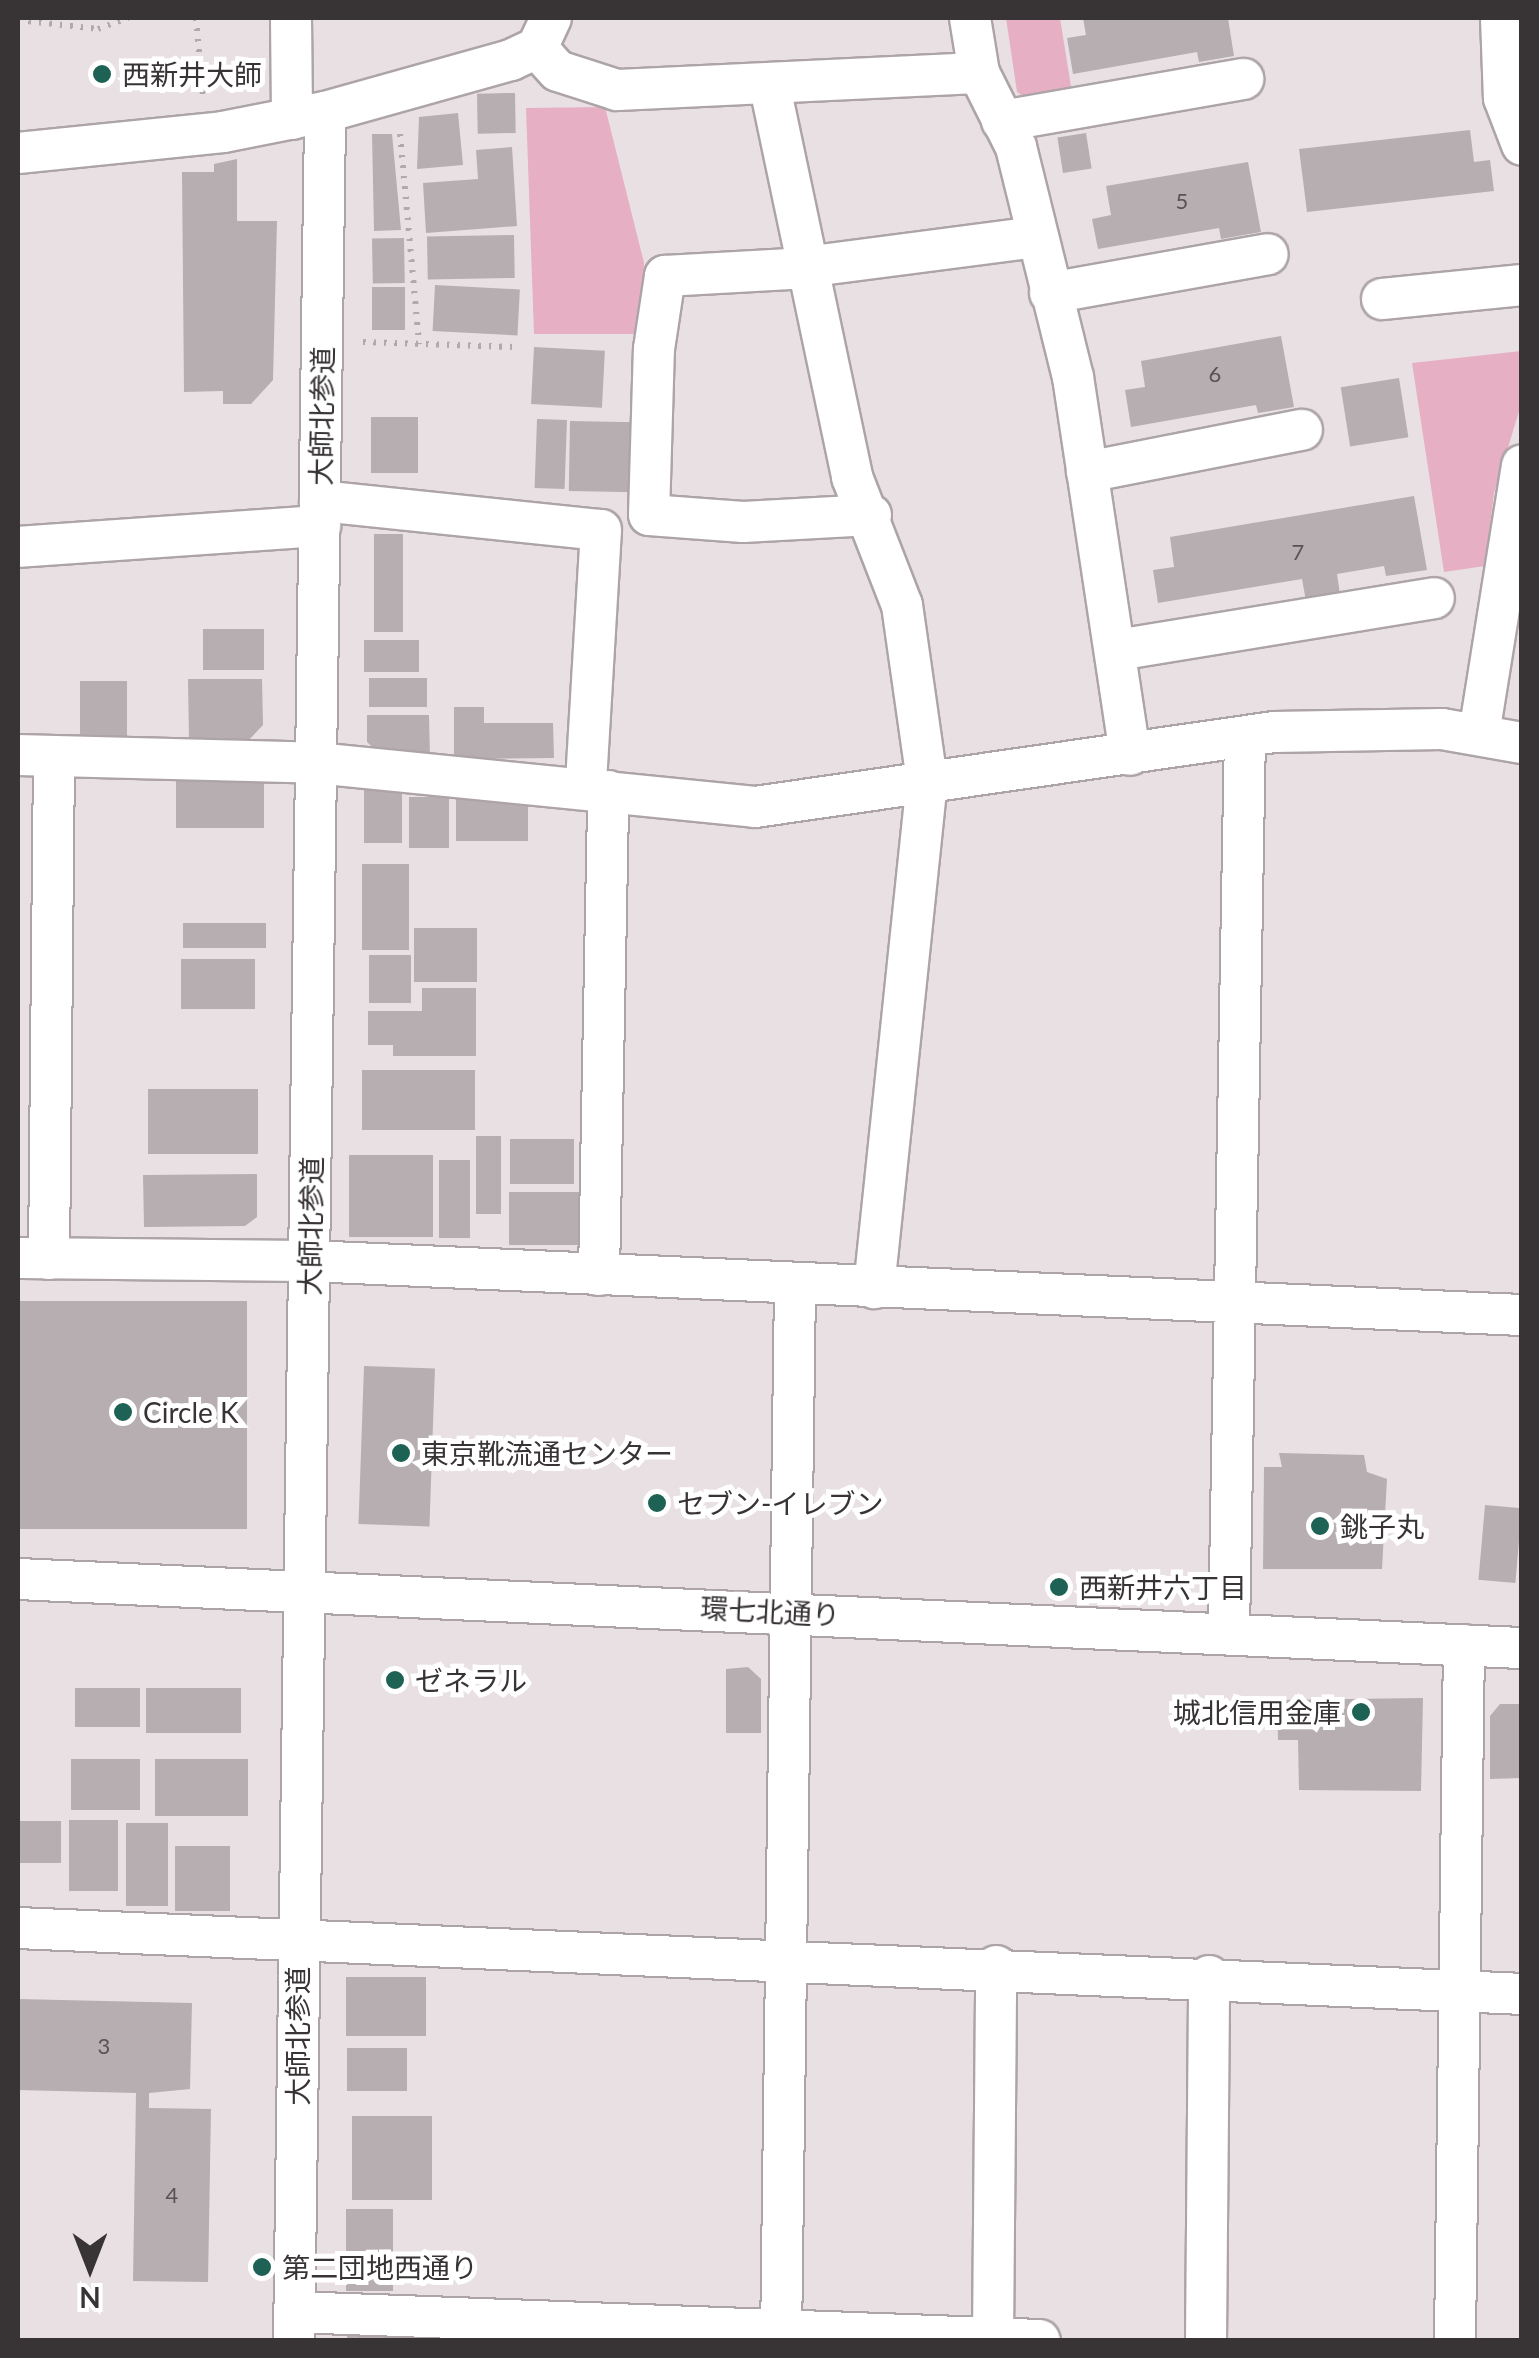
<!DOCTYPE html>
<meta charset="utf-8">
<style>
body{margin:0}
#map{position:relative;width:1539px;height:2358px;overflow:hidden;background:#e9e0e3;font-family:Lato,"Noto Sans JP",sans-serif}
div>[style]{position:absolute}
.green>*{inset:0;background:#e7afc3}
.building>*{inset:0;background:#b6aeb0;transform-origin:0 0}
.path>*{height:6px;margin-top:-3px;transform-origin:0;background:repeating-linear-gradient(90deg,#b1aaac 0 2.5px,transparent 0 10.5px)}
.roads{filter:drop-shadow(2px 0 #ada4a7) drop-shadow(-2px 0 #ada4a7) drop-shadow(0 2px #ada4a7) drop-shadow(0 -2px #ada4a7)}
.minor>*{height:40px;margin:-20px;padding:0 20px;transform-origin:20px;border-radius:20px;background:#fff}
.dots>*{width:28px;height:28px;translate:-50% -50%;box-sizing:border-box;border:5px solid #fff;border-radius:50%}
span{translate:-50% -50%;white-space:nowrap;text-align:center;line-height:1.15;-webkit-text-stroke:10px #fff;paint-order:stroke}
.number-label{font-size:22px;color:#585254}
.number-label span{-webkit-text-stroke-width:0}
.poi-label{font-size:28px;color:#383435}
.left{translate:0 -50%;text-align:left}
.right{translate:-100% -50%;text-align:right}
.street-label{font-size:28px;color:#383435}
.frame{position:absolute;inset:0;border:20px solid #383435;pointer-events:none}
.north{position:absolute;left:40px;top:2218px;width:100px;height:100px;-webkit-text-stroke:8px #fff;paint-order:stroke;rotate:180deg;font-size:28px;font-weight:700;line-height:40px;text-align:center;color:#383435}
.north::after{content:'';display:block;margin:auto;width:35px;height:45px;background:#383435;clip-path:polygon(50% 0,100% 100%,50% 72%,0 100%)}
</style>
<div id="map">
<div class="green">
<i style="clip-path:polygon(1006px 18px,1060px 18px,1072px 93px,1029px 100px,1017px 92px)"></i>
<i style="clip-path:polygon(605px 107px,644px 263px,641px 334px,534px 334px,526px 108px)"></i>
<i style="clip-path:polygon(1521px 351px,1521px 405px,1494px 493px,1485px 566px,1444px 572px,1412px 363px)"></i>
</div>
<div class="building">
<i style="clip-path:polygon(1083px 18px,1228px 18px,1234px 56px,1199px 62px,1197px 52px,1073px 74px,1067px 38px,1086px 35px)"></i>
<i style="left:515px;top:93px;width:40px;height:38px;rotate:89deg"></i>
<i style="clip-path:polygon(458px 113px,463px 165px,417px 169px,419px 117px)"></i>
<i style="clip-path:polygon(1470px 130px,1474px 162px,1490px 160px,1494px 191px,1307px 212px,1299px 149px)"></i>
<i style="left:1086px;top:133px;width:36px;height:29px;rotate:81deg"></i>
<i style="clip-path:polygon(372px 134px,392px 134px,401px 230px,374px 231px)"></i>
<i style="clip-path:polygon(512px 147px,517px 226px,426px 233px,423px 183px,478px 179px,476px 150px)"></i>
<i style="clip-path:polygon(237px 159px,237px 221px,277px 221px,273px 380px,251px 404px,223px 404px,223px 391px,184px 392px,182px 172px,214px 172px,214px 164px)"></i>
<i style="clip-path:polygon(1248px 162px,1261px 232px,1221px 239px,1219px 228px,1098px 249px,1092px 219px,1111px 215px,1106px 186px)"></i>
<i style="left:514px;top:235px;width:43px;height:87px;rotate:89deg"></i>
<i style="left:404px;top:238px;width:45px;height:32px;rotate:89deg"></i>
<i style="left:435px;top:285px;width:85px;height:46px;rotate:3deg"></i>
<i style="left:372px;top:287px;width:33px;height:43px"></i>
<i style="clip-path:polygon(1281px 336px,1294px 407px,1258px 413px,1256px 405px,1131px 427px,1125px 390px,1145px 387px,1141px 361px)"></i>
<i style="left:534px;top:347px;width:71px;height:57px;rotate:3deg"></i>
<i style="left:1399px;top:378px;width:60px;height:59px;rotate:81deg"></i>
<i style="left:371px;top:417px;width:47px;height:56px"></i>
<i style="left:537px;top:419px;width:30px;height:69px;rotate:2deg"></i>
<i style="left:570px;top:421px;width:66px;height:70px;rotate:1deg"></i>
<i style="clip-path:polygon(1414px 496px,1427px 570px,1386px 576px,1384px 566px,1337px 574px,1340px 594px,1306px 601px,1302px 579px,1158px 603px,1153px 570px,1174px 567px,1170px 537px)"></i>
<i style="left:374px;top:534px;width:29px;height:98px"></i>
<i style="left:203px;top:629px;width:61px;height:41px"></i>
<i style="left:419px;top:640px;width:32px;height:55px;rotate:90deg"></i>
<i style="left:427px;top:678px;width:29px;height:58px;rotate:90deg"></i>
<i style="clip-path:polygon(188px 679px,262px 679px,263px 725px,246px 743px,189px 743px)"></i>
<i style="left:80px;top:681px;width:47px;height:57px"></i>
<i style="clip-path:polygon(454px 707px,484px 707px,484px 723px,553px 723px,554px 758px,454px 759px)"></i>
<i style="clip-path:polygon(367px 715px,429px 715px,430px 757px,383px 757px,367px 742px)"></i>
<i style="left:176px;top:779px;width:88px;height:49px"></i>
<i style="left:364px;top:787px;width:38px;height:56px"></i>
<i style="left:456px;top:796px;width:72px;height:45px"></i>
<i style="left:409px;top:797px;width:40px;height:51px"></i>
<i style="left:409px;top:864px;width:86px;height:47px;rotate:90deg"></i>
<i style="left:266px;top:923px;width:25px;height:83px;rotate:90deg"></i>
<i style="left:414px;top:928px;width:63px;height:54px"></i>
<i style="left:369px;top:955px;width:42px;height:48px"></i>
<i style="left:181px;top:959px;width:74px;height:50px"></i>
<i style="clip-path:polygon(422px 988px,476px 988px,476px 1056px,393px 1056px,393px 1045px,368px 1045px,368px 1011px,422px 1011px)"></i>
<i style="left:475px;top:1070px;width:60px;height:113px;rotate:90deg"></i>
<i style="left:258px;top:1089px;width:65px;height:110px;rotate:90deg"></i>
<i style="left:476px;top:1136px;width:25px;height:78px"></i>
<i style="left:510px;top:1139px;width:64px;height:45px"></i>
<i style="left:349px;top:1155px;width:84px;height:82px"></i>
<i style="left:439px;top:1160px;width:31px;height:78px"></i>
<i style="clip-path:polygon(257px 1174px,257px 1217px,245px 1226px,144px 1227px,143px 1175px)"></i>
<i style="left:509px;top:1192px;width:70px;height:53px"></i>
<i style="left:18px;top:1301px;width:229px;height:228px"></i>
<i style="left:364px;top:1366px;width:71px;height:158px;rotate:2deg"></i>
<i style="clip-path:polygon(1279px 1453px,1364px 1455px,1367px 1472px,1387px 1479px,1382px 1569px,1263px 1569px,1264px 1467px,1282px 1467px)"></i>
<i style="left:1485px;top:1505px;width:37px;height:75px;rotate:5deg"></i>
<i style="clip-path:polygon(748px 1667px,761px 1679px,761px 1733px,726px 1733px,726px 1669px)"></i>
<i style="left:75px;top:1688px;width:65px;height:39px"></i>
<i style="left:146px;top:1688px;width:95px;height:45px"></i>
<i style="clip-path:polygon(1423px 1698px,1421px 1791px,1299px 1790px,1298px 1740px,1278px 1740px,1277px 1700px)"></i>
<i style="clip-path:polygon(1500px 1704px,1522px 1704px,1522px 1778px,1490px 1779px,1490px 1716px)"></i>
<i style="left:71px;top:1759px;width:69px;height:51px"></i>
<i style="left:155px;top:1759px;width:93px;height:57px"></i>
<i style="left:69px;top:1820px;width:49px;height:71px"></i>
<i style="left:61px;top:1821px;width:42px;height:43px;rotate:90deg"></i>
<i style="left:126px;top:1823px;width:42px;height:83px"></i>
<i style="left:175px;top:1846px;width:55px;height:65px"></i>
<i style="left:346px;top:1977px;width:80px;height:59px"></i>
<i style="clip-path:polygon(18px 1999px,192px 2003px,190px 2089px,149px 2093px,149px 2108px,211px 2109px,208px 2282px,133px 2281px,136px 2093px,18px 2090px)"></i>
<i style="left:407px;top:2048px;width:43px;height:60px;rotate:90deg"></i>
<i style="left:352px;top:2116px;width:80px;height:84px"></i>
<i style="left:346px;top:2209px;width:47px;height:82px"></i>
<i style="left:347px;top:2336px;width:90px;height:4px"></i>
</div>
<div class="path">
<i style="left:196px;top:18px;width:78px;rotate:84.9deg"></i>
<i style="left:18px;top:20px;width:81px;rotate:6.4deg"></i>
<i style="left:98px;top:29px;width:32px;rotate:-20deg"></i>
<i style="left:400px;top:134px;width:211px;rotate:84.8deg"></i>
<i style="left:363px;top:342px;width:152px;rotate:1.9deg"></i>
</div>
<div class="roads">
<div class="minor">
<i style="left:291px;top:18px;width:101px;rotate:89.4deg"></i>
<i style="left:970px;top:18px;width:56px;rotate:80.7deg"></i>
<i style="left:979px;top:73px;width:83px;rotate:63.4deg"></i>
<i style="left:1016px;top:147px;width:237px;rotate:76.1deg"></i>
<i style="left:1073px;top:377px;width:382px;rotate:81.4deg"></i>
<i style="left:1501px;top:18px;width:80px;rotate:87.9deg"></i>
<i style="left:1504px;top:98px;width:50px;rotate:69deg"></i>
<i style="left:537px;top:48px;width:31px;rotate:48deg"></i>
<i style="left:558px;top:71px;width:62px;rotate:17.9deg"></i>
<i style="left:617px;top:90px;width:362px;rotate:-2.7deg"></i>
<i style="left:770px;top:87px;width:399px;rotate:78.1deg"></i>
<i style="left:852px;top:477px;width:137px;rotate:68.7deg"></i>
<i style="left:902px;top:605px;width:178px;rotate:81.9deg"></i>
<i style="left:927px;top:781px;width:510px;rotate:95.97deg"></i>
<i style="left:1002px;top:121px;width:245px;rotate:-9.9deg"></i>
<i style="left:18px;top:153px;width:206px;rotate:-5.8deg"></i>
<i style="left:223px;top:132px;width:104px;rotate:-11.1deg"></i>
<i style="left:325px;top:112px;width:193px;rotate:-15.6deg"></i>
<i style="left:511px;top:60px;width:29px;rotate:-25deg"></i>
<i style="left:537px;top:48px;width:33px;rotate:-65deg"></i>
<i style="left:1050px;top:293px;width:221px;rotate:-10.1deg"></i>
<i style="left:1382px;top:299px;width:141px;rotate:-5.7deg"></i>
<i style="left:1087px;top:472px;width:219px;rotate:-11.1deg"></i>
<i style="left:320px;top:501px;width:282px;rotate:5.9deg"></i>
<i style="left:601px;top:530px;width:256px;rotate:93.4deg"></i>
<i style="left:871px;top:515px;width:128px;rotate:176.9deg"></i>
<i style="left:743px;top:522px;width:94px;rotate:-175.7deg"></i>
<i style="left:649px;top:515px;width:166px;rotate:-88.3deg"></i>
<i style="left:654px;top:349px;width:74px;rotate:-81.4deg"></i>
<i style="left:665px;top:276px;width:125px;rotate:-3.2deg"></i>
<i style="left:790px;top:269px;width:247px;rotate:-7.4deg"></i>
<i style="left:18px;top:547px;width:303px;rotate:-4deg"></i>
<i style="left:1117px;top:650px;width:321px;rotate:-9.3deg"></i>
<i style="left:1479px;top:734px;width:272px;rotate:-80.9deg"></i>
<i style="left:18px;top:755px;width:298px;rotate:1.5deg"></i>
<i style="left:316px;top:763px;width:441px;rotate:5.7deg"></i>
<i style="left:755px;top:807px;width:524px;rotate:-8.22deg"></i>
<i style="left:1274px;top:732px;width:168px;rotate:-1deg"></i>
<i style="left:1442px;top:729px;width:81px;rotate:9.9deg"></i>
<i style="left:18px;top:1258px;width:291px;rotate:0.6deg"></i>
<i style="left:309px;top:1261px;width:1214px;rotate:2.55deg"></i>
<i style="left:49px;top:1259px;width:503px;rotate:-89.43deg"></i>
<i style="left:599px;top:1275px;width:484px;rotate:-88.9deg"></i>
<i style="left:18px;top:1579px;width:1506px;rotate:2.63deg"></i>
<i style="left:1229px;top:1632px;width:895px;rotate:-88.98deg"></i>
<i style="left:18px;top:1928px;width:1505px;rotate:2.51deg"></i>
<i style="left:294px;top:2312px;width:746px;rotate:2.15deg"></i>
<i style="left:993px;top:2338px;width:372px;rotate:-89.5deg"></i>
<i style="left:294px;top:2340px;width:2228px;rotate:-89.2deg"></i>
<i style="left:781px;top:2340px;width:1054px;rotate:-89.24deg"></i>
<i style="left:1206px;top:2340px;width:364px;rotate:-89.5deg"></i>
<i style="left:1455px;top:2340px;width:695px;rotate:-89.26deg"></i>
</div>
</div>
<div class="dots">
<i style="left:102px;top:74px;background:#1d6254"></i>
<i style="left:123px;top:1412px;background:#1d6254"></i>
<i style="left:401px;top:1453px;background:#1d6254"></i>
<i style="left:657px;top:1503px;background:#1d6254"></i>
<i style="left:1320px;top:1526px;background:#1d6254"></i>
<i style="left:1059px;top:1587px;background:#1d6254"></i>
<i style="left:395px;top:1680px;background:#1d6254"></i>
<i style="left:1361px;top:1712px;background:#1d6254"></i>
<i style="left:262px;top:2267px;background:#1d6254"></i>
</div>
<div class="number-label">
<span style="left:1182px;top:201px">5</span>
<span style="left:1215px;top:374px">6</span>
<span style="left:1298px;top:552px">7</span>
<span style="left:104px;top:2046px">3</span>
<span style="left:172px;top:2195px">4</span>
</div>
<div class="poi-label">
<span class="left" style="left:122px;top:74px">西新井大師</span>
<span class="left" style="left:143px;top:1412px">Circle K</span>
<span class="left" style="left:421px;top:1453px">東京靴流通センター</span>
<span class="left" style="left:677px;top:1503px">セブン-イレブン</span>
<span class="left" style="left:1340px;top:1526px">銚子丸</span>
<span class="left" style="left:1079px;top:1587px">西新井六丁目</span>
<span class="left" style="left:415px;top:1680px">ゼネラル</span>
<span class="right" style="left:1341px;top:1712px">城北信用金庫</span>
<span class="left" style="left:282px;top:2267px">第二団地西通り</span>
</div>
<div class="street-label">
<span style="left:321px;top:416px;rotate:-89deg">大師北参道</span>
<span style="left:310px;top:1226px;rotate:-89deg">大師北参道</span>
<span style="left:770px;top:1611px;rotate:3deg">環七北通り</span>
<span style="left:297px;top:2036px;rotate:-90deg">大師北参道</span>
</div>
<div class="frame"></div>
<div class="north">N</div>
</div>
